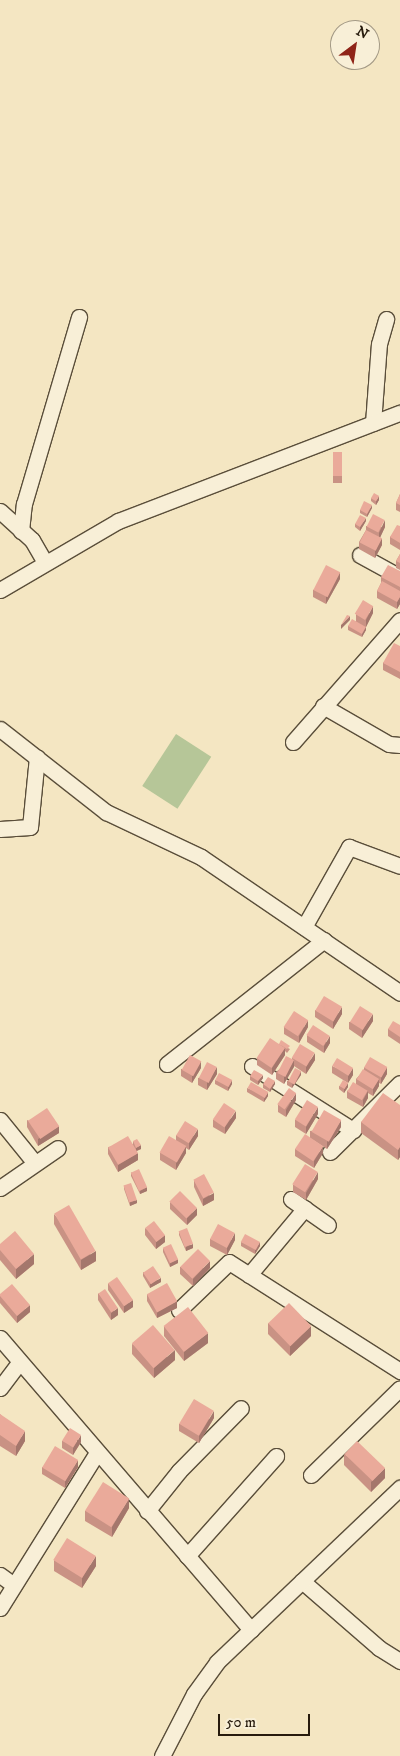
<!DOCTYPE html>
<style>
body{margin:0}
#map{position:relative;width:400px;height:1756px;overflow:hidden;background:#f4e6c2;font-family:"IM FELL DW Pica",serif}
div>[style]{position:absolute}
.green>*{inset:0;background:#b6c698;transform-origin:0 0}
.roads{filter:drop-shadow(1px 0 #5a4e3a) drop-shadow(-1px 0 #5a4e3a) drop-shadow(0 1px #5a4e3a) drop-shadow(0 -1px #5a4e3a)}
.minor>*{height:15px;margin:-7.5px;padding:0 7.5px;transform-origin:7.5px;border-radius:7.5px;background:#f8efd7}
.wall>*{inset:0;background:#c99284;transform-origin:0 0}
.shaded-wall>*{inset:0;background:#a4776c}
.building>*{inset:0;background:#eaaa9a;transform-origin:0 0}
span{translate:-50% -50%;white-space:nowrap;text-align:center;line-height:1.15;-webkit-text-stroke:5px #f8efd7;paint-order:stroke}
.north{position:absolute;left:330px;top:20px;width:50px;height:50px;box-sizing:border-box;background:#f8efd7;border:1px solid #a49a86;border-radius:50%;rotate:31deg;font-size:14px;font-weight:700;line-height:20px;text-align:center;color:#271b0d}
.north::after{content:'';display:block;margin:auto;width:18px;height:22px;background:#8f2418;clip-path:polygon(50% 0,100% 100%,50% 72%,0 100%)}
.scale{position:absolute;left:218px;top:1714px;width:92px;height:22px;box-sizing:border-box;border:2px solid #271b0d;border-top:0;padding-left:6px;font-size:15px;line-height:18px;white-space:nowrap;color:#271b0d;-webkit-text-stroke:4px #f8efd7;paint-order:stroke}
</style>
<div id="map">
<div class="green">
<i style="left:176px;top:734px;width:42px;height:62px;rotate:33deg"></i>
</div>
<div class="roads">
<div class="minor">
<i style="left:373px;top:423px;width:79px;rotate:-85.7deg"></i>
<i style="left:379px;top:344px;width:26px;rotate:-74deg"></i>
<i style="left:0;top:511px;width:43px;rotate:42.2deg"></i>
<i style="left:32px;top:540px;width:24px;rotate:60deg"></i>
<i style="left:21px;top:531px;width:27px;rotate:-84deg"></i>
<i style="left:24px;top:504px;width:195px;rotate:-73.6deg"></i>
<i style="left:360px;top:555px;width:46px;rotate:28.8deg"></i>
<i style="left:0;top:590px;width:137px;rotate:-30.3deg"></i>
<i style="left:118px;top:521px;width:302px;rotate:-21deg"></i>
<i style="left:323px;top:706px;width:76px;rotate:29.9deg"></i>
<i style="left:389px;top:744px;width:11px;rotate:5deg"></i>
<i style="left:0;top:729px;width:135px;rotate:38.1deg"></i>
<i style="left:106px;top:812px;width:105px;rotate:25.3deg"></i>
<i style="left:201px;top:857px;width:241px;rotate:34.3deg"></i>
<i style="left:293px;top:742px;width:162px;rotate:-48.7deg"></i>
<i style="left:0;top:829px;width:30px;rotate:-4deg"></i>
<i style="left:30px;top:827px;width:70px;rotate:-84.3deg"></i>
<i style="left:304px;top:927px;width:92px;rotate:-60.6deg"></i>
<i style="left:349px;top:847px;width:54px;rotate:20.4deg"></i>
<i style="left:167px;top:1064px;width:200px;rotate:-38.3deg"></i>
<i style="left:252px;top:1066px;width:120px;rotate:32.4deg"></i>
<i style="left:0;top:1120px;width:55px;rotate:50.9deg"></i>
<i style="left:330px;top:1152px;width:98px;rotate:-44.6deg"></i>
<i style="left:0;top:1188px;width:70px;rotate:-34.6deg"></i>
<i style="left:291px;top:1199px;width:45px;rotate:35.1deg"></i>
<i style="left:249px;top:1275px;width:87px;rotate:-50.1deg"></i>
<i style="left:179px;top:1310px;width:69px;rotate:-43.8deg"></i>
<i style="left:229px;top:1262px;width:203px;rotate:32.5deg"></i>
<i style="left:0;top:1338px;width:385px;rotate:49.3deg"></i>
<i style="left:0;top:1388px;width:31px;rotate:-53deg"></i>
<i style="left:311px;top:1475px;width:124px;rotate:-44.3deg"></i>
<i style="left:147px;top:1511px;width:51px;rotate:-51.3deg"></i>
<i style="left:179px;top:1471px;width:88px;rotate:-45.5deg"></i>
<i style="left:187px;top:1556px;width:134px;rotate:-48.3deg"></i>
<i style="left:0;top:1575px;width:17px;rotate:36deg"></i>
<i style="left:302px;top:1581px;width:102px;rotate:41deg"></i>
<i style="left:379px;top:1648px;width:25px;rotate:32deg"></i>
<i style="left:0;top:1608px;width:183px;rotate:-58deg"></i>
<i style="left:162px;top:1756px;width:70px;rotate:-62.7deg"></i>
<i style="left:194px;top:1694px;width:39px;rotate:-54deg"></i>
<i style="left:217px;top:1662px;width:253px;rotate:-43.6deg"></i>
</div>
</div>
<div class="wall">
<i style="left:333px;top:452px;width:9px;height:31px"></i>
<i style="clip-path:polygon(400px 494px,400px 512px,396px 510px,396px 503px)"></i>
<i style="clip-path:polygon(371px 498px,379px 500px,376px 505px,371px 501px)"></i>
<i style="clip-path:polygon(372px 508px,367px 517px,360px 513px,360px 510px)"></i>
<i style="clip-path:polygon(366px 521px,360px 531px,355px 527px,355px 524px)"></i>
<i style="clip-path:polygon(366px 526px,385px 527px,380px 537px,382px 545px,375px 558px,359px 549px,359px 542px,366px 530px)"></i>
<i style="clip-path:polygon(400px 526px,400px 550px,390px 544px,390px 537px)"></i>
<i style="clip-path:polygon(400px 554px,400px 570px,396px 568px,396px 561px)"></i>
<i style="clip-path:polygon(400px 571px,400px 604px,397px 609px,377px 598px,377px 591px,381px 583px,381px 577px)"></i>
<i style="clip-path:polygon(340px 579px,326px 604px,313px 597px,313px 590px)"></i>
<i style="clip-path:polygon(373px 613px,366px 627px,366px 630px,362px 637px,348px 630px,348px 626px,356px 621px,356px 614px)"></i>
<i style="clip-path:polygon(400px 646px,400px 679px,383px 670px,383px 663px)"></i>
<i style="clip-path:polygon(315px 1010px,342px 1014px,333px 1029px,315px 1017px)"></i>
<i style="clip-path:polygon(373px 1021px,362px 1038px,349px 1029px,349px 1022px)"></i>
<i style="clip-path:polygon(400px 1025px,400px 1044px,388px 1036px,388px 1029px)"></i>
<i style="clip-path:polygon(284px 1027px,308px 1027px,299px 1043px,284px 1034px)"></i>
<i style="clip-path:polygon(307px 1035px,330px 1043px,324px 1053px,307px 1042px)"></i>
<i style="clip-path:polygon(279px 1044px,290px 1049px,287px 1053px,285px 1051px,285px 1055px,272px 1075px,257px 1065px,257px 1058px)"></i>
<i style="clip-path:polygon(292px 1058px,315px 1060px,306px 1074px,294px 1066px,284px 1084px,276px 1079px,276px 1072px,292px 1059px)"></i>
<i style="clip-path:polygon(332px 1066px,353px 1075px,348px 1083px,332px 1073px)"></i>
<i style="clip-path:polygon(364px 1067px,387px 1074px,381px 1084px,379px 1083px,379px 1086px,373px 1096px,368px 1093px,368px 1098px,363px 1107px,347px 1098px,347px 1091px,356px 1084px,356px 1079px,364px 1070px)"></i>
<i style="clip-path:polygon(201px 1068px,192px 1083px,181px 1076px,181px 1069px)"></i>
<i style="clip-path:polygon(217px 1074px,207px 1090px,198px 1085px,198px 1078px)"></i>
<i style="clip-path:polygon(301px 1075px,292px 1088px,287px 1085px,287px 1081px)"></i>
<i style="clip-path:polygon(250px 1076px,263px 1078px,258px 1085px,250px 1080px)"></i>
<i style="clip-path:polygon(215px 1080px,232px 1084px,228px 1091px,215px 1084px)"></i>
<i style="clip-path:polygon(263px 1084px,275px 1084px,270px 1092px,263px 1088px)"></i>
<i style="clip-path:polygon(339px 1086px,348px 1087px,344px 1093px,339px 1089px)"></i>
<i style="clip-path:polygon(247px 1088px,268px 1096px,264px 1102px,247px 1092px)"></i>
<i style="clip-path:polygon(296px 1100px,286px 1117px,278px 1112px,278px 1105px)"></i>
<i style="clip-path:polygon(400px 1105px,400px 1157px,398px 1160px,361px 1133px,361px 1122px)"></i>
<i style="clip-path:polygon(318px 1114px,306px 1134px,295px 1127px,295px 1120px)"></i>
<i style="clip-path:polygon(236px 1118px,225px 1134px,213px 1127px,213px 1120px)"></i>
<i style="clip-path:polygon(27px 1120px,59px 1133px,38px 1146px,27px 1127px)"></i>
<i style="clip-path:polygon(341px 1127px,327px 1149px,310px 1138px,310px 1131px)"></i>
<i style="clip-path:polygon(176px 1135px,198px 1136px,189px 1150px,186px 1148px,186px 1153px,176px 1170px,160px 1160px,160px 1153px,176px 1140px)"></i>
<i style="clip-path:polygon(133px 1141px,141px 1149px,137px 1151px,138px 1160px,118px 1172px,108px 1154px,108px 1147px,133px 1144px)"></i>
<i style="clip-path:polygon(295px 1149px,323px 1153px,314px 1168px,295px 1156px)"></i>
<i style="clip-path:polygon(131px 1172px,147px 1191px,140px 1194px,131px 1176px)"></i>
<i style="clip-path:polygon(318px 1179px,306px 1200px,293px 1192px,293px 1185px)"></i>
<i style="clip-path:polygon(194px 1180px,214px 1200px,203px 1206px,194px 1187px)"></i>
<i style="clip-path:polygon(124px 1186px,137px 1203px,130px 1206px,124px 1189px)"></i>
<i style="clip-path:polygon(170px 1202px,197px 1215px,187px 1225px,170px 1209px)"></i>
<i style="clip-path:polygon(54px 1214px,96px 1261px,81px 1270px,54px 1224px)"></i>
<i style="clip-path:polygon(145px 1228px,165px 1242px,156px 1249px,145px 1235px)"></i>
<i style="clip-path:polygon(179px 1231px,193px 1248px,186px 1251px,179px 1235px)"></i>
<i style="clip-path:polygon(210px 1239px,235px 1240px,227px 1255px,210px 1246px)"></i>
<i style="clip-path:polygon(241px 1242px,260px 1246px,255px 1254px,241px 1246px)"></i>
<i style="clip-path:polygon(0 1244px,34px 1264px,16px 1279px,0 1260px)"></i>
<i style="clip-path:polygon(163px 1248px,178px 1263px,170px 1267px,163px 1252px)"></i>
<i style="clip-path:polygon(180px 1267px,210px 1268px,193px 1286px,180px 1274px)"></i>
<i style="clip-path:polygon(143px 1272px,161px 1282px,150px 1288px,143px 1276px)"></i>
<i style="clip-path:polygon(108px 1283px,133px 1307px,124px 1313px,108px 1290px)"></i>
<i style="clip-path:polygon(98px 1293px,118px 1315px,111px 1320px,98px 1300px)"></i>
<i style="clip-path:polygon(0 1294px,30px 1312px,17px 1323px,0 1303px)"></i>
<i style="clip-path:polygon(147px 1294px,177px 1308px,157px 1318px,147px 1301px)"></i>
<i style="clip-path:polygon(268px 1323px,311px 1336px,290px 1356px,268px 1334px)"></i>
<i style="clip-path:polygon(164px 1326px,208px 1343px,184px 1361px,164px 1336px)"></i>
<i style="clip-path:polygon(132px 1344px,175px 1360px,154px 1378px,132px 1354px)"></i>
<i style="clip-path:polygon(0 1414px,25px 1441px,16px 1456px,0 1446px)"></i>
<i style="clip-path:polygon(214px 1418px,199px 1443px,179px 1431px,179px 1424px)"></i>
<i style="clip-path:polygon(62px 1441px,81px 1442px,73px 1455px,62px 1448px)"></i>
<i style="clip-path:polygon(344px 1454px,385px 1478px,371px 1492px,344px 1465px)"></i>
<i style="clip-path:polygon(42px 1467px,78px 1467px,65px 1488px,42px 1474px)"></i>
<i style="clip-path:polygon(129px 1508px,112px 1537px,85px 1521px,85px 1511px)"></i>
<i style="clip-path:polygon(54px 1560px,96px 1566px,82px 1588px,54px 1571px)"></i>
</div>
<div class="shaded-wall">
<i style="clip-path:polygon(379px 496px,379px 500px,376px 505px,376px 501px)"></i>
<i style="clip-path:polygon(372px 505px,372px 508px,367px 517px,367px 514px)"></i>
<i style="clip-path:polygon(366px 518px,366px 521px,360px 531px,360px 527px)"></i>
<i style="clip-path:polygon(385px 520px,385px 527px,379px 540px,379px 533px)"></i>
<i style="clip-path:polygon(382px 538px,382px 545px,375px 558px,375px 551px)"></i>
<i style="clip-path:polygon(340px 572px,340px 579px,326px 604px,326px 597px)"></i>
<i style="clip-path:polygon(400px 597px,400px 604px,397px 609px,397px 602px)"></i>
<i style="clip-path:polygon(373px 606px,373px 613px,366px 627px,366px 620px)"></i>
<i style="clip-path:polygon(350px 616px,350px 620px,341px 629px,341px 625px)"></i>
<i style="clip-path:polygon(366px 627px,366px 630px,362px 637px,362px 634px)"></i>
<i style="clip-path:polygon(342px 1007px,342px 1014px,333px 1029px,333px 1022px)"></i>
<i style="clip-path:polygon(373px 1014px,373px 1021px,362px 1038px,362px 1031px)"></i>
<i style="clip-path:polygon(308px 1020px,308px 1027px,299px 1043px,299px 1036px)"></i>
<i style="clip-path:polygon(330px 1036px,330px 1043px,324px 1053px,324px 1046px)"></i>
<i style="clip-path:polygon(285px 1048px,285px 1055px,272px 1075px,272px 1068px)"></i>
<i style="clip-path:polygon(315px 1053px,315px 1060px,306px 1074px,306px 1067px)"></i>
<i style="clip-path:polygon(294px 1060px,294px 1067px,284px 1084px,284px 1077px)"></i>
<i style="clip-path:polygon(201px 1061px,201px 1068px,192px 1083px,192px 1076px)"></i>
<i style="clip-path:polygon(217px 1067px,217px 1074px,207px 1090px,207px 1083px)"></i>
<i style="clip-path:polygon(387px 1067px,387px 1074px,381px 1084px,381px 1077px)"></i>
<i style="clip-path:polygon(353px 1068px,353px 1075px,348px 1083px,348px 1076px)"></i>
<i style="clip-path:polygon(301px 1071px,301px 1075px,292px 1088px,292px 1085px)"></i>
<i style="clip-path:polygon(263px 1075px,263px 1078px,258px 1085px,258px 1081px)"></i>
<i style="clip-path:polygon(379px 1079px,379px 1086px,373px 1096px,373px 1089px)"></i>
<i style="clip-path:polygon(232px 1080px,232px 1084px,228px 1091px,228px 1087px)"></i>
<i style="clip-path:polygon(275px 1081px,275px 1084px,270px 1092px,270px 1089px)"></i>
<i style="clip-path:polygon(348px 1083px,348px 1087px,344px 1093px,344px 1089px)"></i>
<i style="clip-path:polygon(368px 1091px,368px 1098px,363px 1107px,363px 1100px)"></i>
<i style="clip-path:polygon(268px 1092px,268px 1096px,264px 1102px,264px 1099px)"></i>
<i style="clip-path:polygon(296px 1093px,296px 1100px,286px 1117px,286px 1110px)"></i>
<i style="clip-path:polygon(318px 1107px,318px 1114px,306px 1134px,306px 1127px)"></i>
<i style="clip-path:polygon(236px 1111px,236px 1118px,225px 1134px,225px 1127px)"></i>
<i style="clip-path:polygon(341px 1120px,341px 1127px,327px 1149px,327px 1142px)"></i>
<i style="clip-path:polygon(59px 1126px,59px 1133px,38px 1146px,38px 1139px)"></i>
<i style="clip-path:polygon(198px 1129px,198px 1136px,189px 1150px,189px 1143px)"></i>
<i style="clip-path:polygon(141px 1145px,141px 1149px,136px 1151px,136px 1148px)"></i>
<i style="clip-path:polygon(186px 1146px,186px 1153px,176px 1170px,176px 1163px)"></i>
<i style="clip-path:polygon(323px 1146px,323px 1153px,314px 1168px,314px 1161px)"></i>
<i style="clip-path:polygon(400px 1147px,400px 1157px,398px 1160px,398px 1150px)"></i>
<i style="clip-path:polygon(138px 1153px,138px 1160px,118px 1172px,118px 1165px)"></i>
<i style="clip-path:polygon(318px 1172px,318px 1179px,306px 1200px,306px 1193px)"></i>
<i style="clip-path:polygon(147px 1187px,147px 1191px,140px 1194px,140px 1191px)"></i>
<i style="clip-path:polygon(214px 1193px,214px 1200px,203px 1206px,203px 1199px)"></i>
<i style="clip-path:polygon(137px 1200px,137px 1203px,130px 1206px,130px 1202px)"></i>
<i style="clip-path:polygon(197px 1208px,197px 1215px,187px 1225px,187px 1218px)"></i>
<i style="clip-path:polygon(235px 1233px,235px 1240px,227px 1255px,227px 1248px)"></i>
<i style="clip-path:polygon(165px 1235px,165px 1242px,156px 1249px,156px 1242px)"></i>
<i style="clip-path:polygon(260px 1242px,260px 1246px,255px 1254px,255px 1250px)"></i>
<i style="clip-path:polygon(193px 1244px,193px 1248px,186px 1251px,186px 1247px)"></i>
<i style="clip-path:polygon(96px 1251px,96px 1261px,81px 1270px,81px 1260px)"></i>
<i style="clip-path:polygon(34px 1254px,34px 1264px,16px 1279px,16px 1269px)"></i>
<i style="clip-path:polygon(178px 1259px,178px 1263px,170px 1267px,170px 1263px)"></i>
<i style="clip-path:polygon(210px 1261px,210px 1268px,193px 1286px,193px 1279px)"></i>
<i style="clip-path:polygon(161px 1278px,161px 1282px,150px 1288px,150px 1284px)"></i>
<i style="clip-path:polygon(133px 1300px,133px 1307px,124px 1313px,124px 1306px)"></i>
<i style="clip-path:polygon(177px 1301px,177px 1308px,157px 1318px,157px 1311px)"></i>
<i style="clip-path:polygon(30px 1305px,30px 1312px,17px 1323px,17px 1316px)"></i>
<i style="clip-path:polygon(118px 1308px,118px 1315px,111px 1320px,111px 1313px)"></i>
<i style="clip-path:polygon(311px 1326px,311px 1336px,290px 1356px,290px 1346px)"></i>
<i style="clip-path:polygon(208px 1333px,208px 1343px,184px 1361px,184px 1351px)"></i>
<i style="clip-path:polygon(175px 1350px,175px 1360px,154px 1378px,154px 1368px)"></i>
<i style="clip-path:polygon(214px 1411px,214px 1418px,199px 1443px,199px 1436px)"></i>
<i style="clip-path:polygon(25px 1431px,25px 1441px,16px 1456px,16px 1446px)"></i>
<i style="clip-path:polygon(81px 1435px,81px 1442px,73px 1455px,73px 1448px)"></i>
<i style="clip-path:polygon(78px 1460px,78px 1467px,65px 1488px,65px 1481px)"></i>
<i style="clip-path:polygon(385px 1468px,385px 1478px,371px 1492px,371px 1482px)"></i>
<i style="clip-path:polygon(129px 1498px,129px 1508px,112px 1537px,112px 1527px)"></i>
<i style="clip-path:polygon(96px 1556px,96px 1566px,82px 1588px,82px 1578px)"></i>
</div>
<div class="building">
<i style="left:333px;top:452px;width:9px;height:24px"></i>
<i style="left:374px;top:493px;width:6px;height:6px;rotate:31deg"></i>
<i style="clip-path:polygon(400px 494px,400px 505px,396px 503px)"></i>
<i style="clip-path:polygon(364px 501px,372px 505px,367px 514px,360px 510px)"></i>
<i style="left:373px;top:514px;width:13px;height:14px;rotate:27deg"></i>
<i style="clip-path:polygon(360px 515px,366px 518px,360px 527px,355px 524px)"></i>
<i style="clip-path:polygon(397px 525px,400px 526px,400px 543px,390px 537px)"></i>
<i style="left:366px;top:530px;width:18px;height:14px;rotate:27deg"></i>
<i style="clip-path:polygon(400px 554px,400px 563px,396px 561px)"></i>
<i style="left:326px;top:565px;width:16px;height:28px;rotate:27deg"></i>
<i style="clip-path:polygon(388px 565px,400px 571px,400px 587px,381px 577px)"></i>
<i style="clip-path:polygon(382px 581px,400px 591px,400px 597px,397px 602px,377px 591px)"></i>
<i style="left:363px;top:600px;width:12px;height:16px;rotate:31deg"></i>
<i style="clip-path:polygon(347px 615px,350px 616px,341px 625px)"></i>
<i style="left:352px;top:619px;width:16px;height:8px;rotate:30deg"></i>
<i style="clip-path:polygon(394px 643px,400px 646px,400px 672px,383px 663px)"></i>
<i style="left:324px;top:996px;width:21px;height:17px;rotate:31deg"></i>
<i style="left:360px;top:1006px;width:15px;height:19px;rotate:32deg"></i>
<i style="left:294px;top:1011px;width:17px;height:19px;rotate:33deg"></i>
<i style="clip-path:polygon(393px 1021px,400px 1025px,400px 1037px,388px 1029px)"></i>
<i style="left:313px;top:1025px;width:20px;height:12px;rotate:33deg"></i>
<i style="left:270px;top:1038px;width:18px;height:24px;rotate:34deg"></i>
<i style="clip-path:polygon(281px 1040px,290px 1046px,287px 1049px,279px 1044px)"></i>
<i style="left:300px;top:1044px;width:17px;height:16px;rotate:31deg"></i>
<i style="left:190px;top:1055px;width:13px;height:17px;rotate:29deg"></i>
<i style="left:286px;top:1056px;width:9px;height:19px;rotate:27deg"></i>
<i style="left:370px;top:1057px;width:20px;height:12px;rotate:30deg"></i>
<i style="left:337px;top:1058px;width:19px;height:9px;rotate:32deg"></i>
<i style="left:207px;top:1062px;width:11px;height:18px;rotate:27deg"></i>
<i style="left:295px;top:1068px;width:7px;height:15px;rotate:27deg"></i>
<i style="left:363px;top:1069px;width:19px;height:12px;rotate:32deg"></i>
<i style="clip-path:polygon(254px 1070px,263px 1075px,258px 1081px,250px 1076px)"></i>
<i style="left:219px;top:1073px;width:15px;height:8px;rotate:28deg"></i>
<i style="clip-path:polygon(268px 1077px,275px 1081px,270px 1089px,263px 1084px)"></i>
<i style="left:343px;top:1080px;width:6px;height:7px;rotate:31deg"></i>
<i style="left:251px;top:1082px;width:20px;height:7px;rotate:30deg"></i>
<i style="left:353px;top:1082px;width:17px;height:11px;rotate:31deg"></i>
<i style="left:289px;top:1088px;width:9px;height:20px;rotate:36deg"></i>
<i style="clip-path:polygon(383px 1093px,400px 1105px,400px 1147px,398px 1150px,361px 1122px)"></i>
<i style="left:307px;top:1100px;width:13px;height:23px;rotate:32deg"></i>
<i style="left:224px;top:1103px;width:14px;height:20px;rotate:34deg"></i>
<i style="left:47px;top:1108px;width:22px;height:23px;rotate:56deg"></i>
<i style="left:324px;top:1110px;width:20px;height:25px;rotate:30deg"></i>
<i style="left:185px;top:1121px;width:15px;height:17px;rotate:32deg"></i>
<i style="left:305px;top:1134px;width:22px;height:18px;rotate:34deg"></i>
<i style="left:128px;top:1136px;width:20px;height:23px;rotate:60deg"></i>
<i style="left:169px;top:1136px;width:20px;height:19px;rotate:30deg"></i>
<i style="clip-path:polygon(137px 1139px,141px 1145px,136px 1148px,133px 1141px)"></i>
<i style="left:305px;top:1164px;width:15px;height:24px;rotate:32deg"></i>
<i style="left:139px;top:1169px;width:20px;height:9px;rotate:66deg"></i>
<i style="left:204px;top:1174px;width:21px;height:12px;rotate:62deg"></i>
<i style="left:131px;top:1183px;width:18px;height:8px;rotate:71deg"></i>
<i style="left:180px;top:1191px;width:24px;height:15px;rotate:45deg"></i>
<i style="left:69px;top:1205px;width:53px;height:17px;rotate:60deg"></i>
<i style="left:154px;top:1221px;width:18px;height:11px;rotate:52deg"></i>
<i style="left:218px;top:1224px;width:19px;height:17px;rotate:28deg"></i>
<i style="left:187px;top:1228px;width:17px;height:9px;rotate:69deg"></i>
<i style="clip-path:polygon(15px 1231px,34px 1254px,16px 1269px,0 1250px,0 1244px)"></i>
<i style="left:245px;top:1234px;width:17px;height:9px;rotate:28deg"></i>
<i style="left:171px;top:1244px;width:17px;height:9px;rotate:65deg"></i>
<i style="left:198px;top:1249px;width:17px;height:25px;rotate:45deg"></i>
<i style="left:153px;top:1266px;width:14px;height:12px;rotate:56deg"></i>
<i style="left:117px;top:1277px;width:28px;height:11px;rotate:55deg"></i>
<i style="left:167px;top:1283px;width:21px;height:23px;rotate:61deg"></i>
<i style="clip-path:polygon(12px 1284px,30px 1305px,17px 1316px,0 1296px,0 1294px)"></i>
<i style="left:105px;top:1289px;width:23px;height:8px;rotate:56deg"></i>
<i style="left:289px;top:1303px;width:32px;height:29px;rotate:46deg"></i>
<i style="left:188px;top:1307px;width:33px;height:31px;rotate:52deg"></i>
<i style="left:153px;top:1325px;width:33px;height:28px;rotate:49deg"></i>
<i style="left:194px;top:1399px;width:23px;height:29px;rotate:31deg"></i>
<i style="clip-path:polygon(0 1414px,25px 1431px,16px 1446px,0 1435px)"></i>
<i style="left:70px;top:1428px;width:13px;height:15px;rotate:32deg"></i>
<i style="left:357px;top:1441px;width:39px;height:18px;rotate:44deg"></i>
<i style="left:55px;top:1446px;width:27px;height:25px;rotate:31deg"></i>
<i style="left:103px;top:1482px;width:31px;height:34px;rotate:32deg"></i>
<i style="left:67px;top:1538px;width:34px;height:26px;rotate:32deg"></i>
</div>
<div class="north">N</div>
<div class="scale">50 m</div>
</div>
